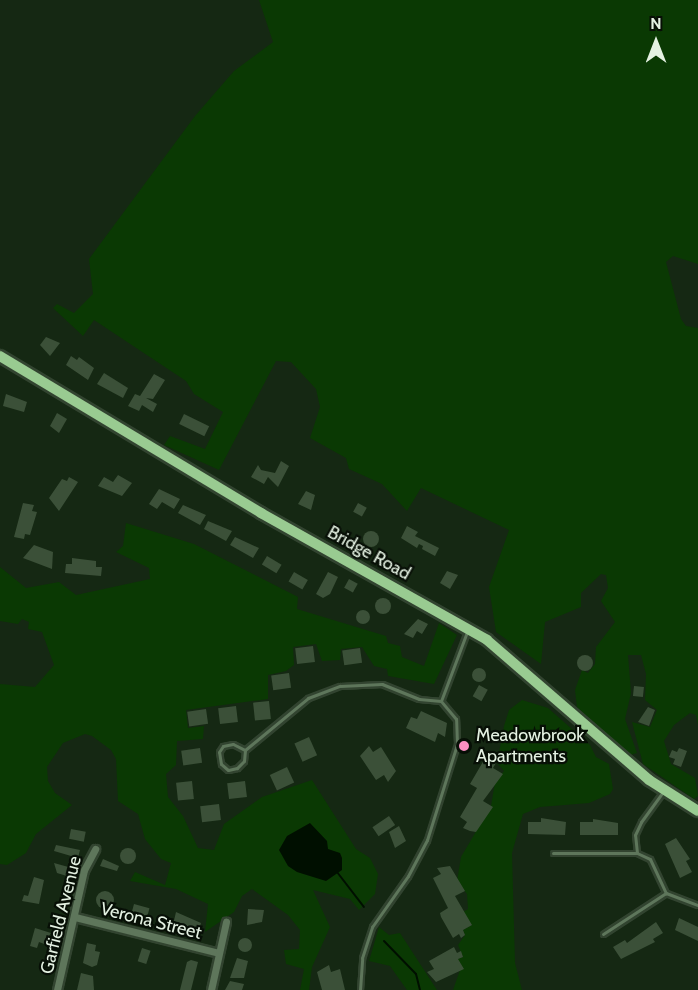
<!DOCTYPE html>
<style>
body{margin:0}
#map{position:relative;width:698px;height:990px;overflow:hidden;background:#152813;font-family:Cabin,sans-serif}
div>[style]{position:absolute}
.green>*{inset:0;background:#0a3903}
.water>*{inset:0;background:#000f00}
.stream>*{height:2px;margin:-1px;padding:0 1px;transform-origin:1px;border-radius:1px;background:#000f00}
.building>*{inset:0;background:#3b5038;transform-origin:0 0}
.round{border-radius:50%}
.roads{filter:drop-shadow(2px 0 #324430) drop-shadow(-2px 0 #324430) drop-shadow(0 2px #324430) drop-shadow(0 -2px #324430)}
.lane>*{height:3px;margin:-1.5px;padding:0 1.5px;transform-origin:1.5px;border-radius:1.5px;background:#5e765b}
.street>*{height:7px;margin:-3.5px;padding:0 3.5px;transform-origin:3.5px;border-radius:3.5px;background:#5e765b}
.primary>*{height:10px;margin:-5px;padding:0 5px;transform-origin:5px;border-radius:5px;background:#99cb91}
.dots>*{width:16px;height:16px;translate:-50% -50%;box-sizing:border-box;border:3px solid #070f06;border-radius:50%}
span{translate:-50% -50%;white-space:nowrap;text-align:center;line-height:1.15;-webkit-text-stroke:4.5px #070f06;paint-order:stroke}
.street-label{font-size:18px;color:#e4f1e2}
.poi-label{font-size:18px;color:#e4f1e2}
.left{translate:0 -50%;text-align:left}
.north{position:absolute;left:626px;top:12px;width:60px;height:60px;-webkit-text-stroke:4px #070f06;paint-order:stroke;rotate:0deg;font-size:16px;font-weight:700;line-height:24px;text-align:center;color:#e4f1e2}
.north::after{content:'';display:block;margin:auto;width:21px;height:27px;background:#e4f1e2;clip-path:polygon(50% 0,100% 100%,50% 72%,0 100%)}
</style>
<div id="map">
<div class="green">
<i style="clip-path:polygon(259px 0,698px 0,698px 264px,673px 256px,666px 262px,681px 319px,686px 326px,698px 328px,698px 725px,696px 715px,690px 713px,674px 725px,664px 741px,671px 764px,695px 778px,698px 796px,694px 799px,643px 764px,632px 722px,650px 727px,657px 710px,645px 700px,646px 674px,641px 655px,628px 655px,631px 693px,625px 719px,637px 753px,630px 755px,577px 707px,575px 690px,582px 670px,588px 673px,595px 664px,596px 647px,615px 622px,601px 601px,608px 588px,606px 575px,601px 574px,581px 593px,581px 607px,545px 622px,541px 664px,496px 632px,489px 587px,509px 530px,421px 488px,407px 511px,382px 484px,349px 469px,346px 458px,310px 438px,320px 407px,316px 389px,291px 362px,276px 361px,219px 470px,164px 445px,170px 436px,205px 449px,223px 412px,194px 394px,186px 381px,94px 320px,83px 336px,53px 308px,57px 304px,74px 313px,93px 294px,89px 259px,195px 116px,234px 71px,273px 42px)"></i>
<i style="clip-path:polygon(126px 523px,194px 544px,298px 597px,297px 609px,386px 636px,388px 643px,400px 646px,402px 657px,424px 666px,439px 623px,457px 635px,434px 684px,388px 676px,387px 669px,374px 666px,362px 647px,341px 649px,340px 660px,322px 661px,316px 644px,293px 647px,294px 665px,286px 671px,268px 675px,268px 699px,186px 710px,188px 728px,204px 726px,203px 739px,177px 741px,176px 765px,166px 774px,168px 797px,183px 816px,198px 848px,214px 850px,224px 824px,262px 797px,312px 780px,356px 849px,370px 858px,378px 874px,375px 894px,359px 910px,350px 899px,313px 890px,330px 927px,312px 967px,309px 990px,300px 990px,304px 969px,286px 964px,284px 950px,299px 949px,300px 930px,288px 915px,252px 889px,242px 896px,234px 912px,205px 932px,208px 904px,176px 889px,130px 881px,135px 872px,165px 885px,171px 863px,161px 859px,145px 839px,138px 814px,118px 801px,116px 759px,111px 750px,92px 736px,85px 734px,63px 743px,47px 767px,48px 781px,55px 793px,72px 805px,36px 834px,26px 853px,7px 865px,0 864px,0 684px,35px 687px,54px 665px,42px 632px,28px 629px,29px 622px,22px 619px,18px 624px,0 621px,0 567px,26px 588px,59px 582px,76px 595px,150px 579px,149px 568px,116px 552px,123px 546px)"></i>
<i style="clip-path:polygon(522px 700px,548px 708px,590px 745px,596px 757px,609px 764px,613px 789px,610px 794px,589px 803px,540px 807px,523px 814px,512px 853px,515px 963px,522px 990px,453px 990px,460px 970px,458px 959px,463px 957px,458px 945px,465px 935px,463px 930px,472px 925px,463px 912px,468px 909px,467px 894px,457px 881px,461px 857px,491px 806px,495px 782px,504px 771px,497px 763px,504px 726px,509px 710px)"></i>
<i style="clip-path:polygon(379px 927px,389px 935px,400px 933px,437px 990px,407px 990px,390px 966px,369px 961px)"></i>
</div>
<div class="water">
<i style="clip-path:polygon(310px 823px,327px 841px,328px 849px,340px 853px,342px 858px,342px 870px,326px 881px,297px 872px,288px 866px,279px 850px,287px 836px)"></i>
</div>
<div class="stream">
<i style="left:337px;top:872px;width:44px;rotate:52.4deg"></i>
<i style="left:384px;top:941px;width:46px;rotate:45.9deg"></i>
<i style="left:416px;top:974px;width:16px;rotate:76deg"></i>
</div>
<div class="building">
<i style="clip-path:polygon(46px 337px,60px 343px,50px 356px,40px 345px)"></i>
<i style="clip-path:polygon(71px 356px,77px 360px,79px 357px,94px 368px,88px 380px,66px 365px)"></i>
<i style="clip-path:polygon(104px 373px,128px 388px,123px 398px,97px 384px)"></i>
<i style="clip-path:polygon(154px 374px,165px 380px,153px 399px,146px 398px,157px 404px,153px 412px,142px 405px,139px 411px,128px 406px,135px 394px,140px 396px)"></i>
<i style="clip-path:polygon(6px 394px,27px 402px,24px 412px,3px 406px)"></i>
<i style="clip-path:polygon(57px 413px,67px 419px,59px 433px,50px 426px)"></i>
<i style="left:184px;top:414px;width:28px;height:11px;rotate:26deg"></i>
<i style="clip-path:polygon(281px 461px,289px 466px,278px 487px,268px 477px,264px 484px,251px 477px,258px 465px,261px 470px,275px 473px)"></i>
<i style="clip-path:polygon(118px 475px,132px 483px,122px 496px,98px 486px,104px 477px,113px 482px)"></i>
<i style="clip-path:polygon(69px 477px,78px 482px,59px 511px,49px 498px,62px 479px,67px 481px)"></i>
<i style="clip-path:polygon(159px 489px,180px 499px,174px 509px,162px 502px,157px 509px,149px 504px)"></i>
<i style="clip-path:polygon(306px 491px,315px 495px,311px 510px,298px 504px)"></i>
<i style="clip-path:polygon(23px 503px,34px 505px,32px 511px,37px 512px,30px 535px,25px 534px,24px 539px,14px 537px)"></i>
<i style="left:358px;top:503px;width:10px;height:10px;rotate:29deg"></i>
<i style="clip-path:polygon(183px 505px,206px 515px,200px 525px,178px 513px)"></i>
<i style="clip-path:polygon(208px 521px,232px 531px,226px 541px,204px 529px)"></i>
<i style="clip-path:polygon(407px 526px,418px 532px,415px 536px,439px 548px,435px 556px,422px 549px,423px 546px,419px 544px,417px 548px,401px 538px)"></i>
<i class="round" style="left:363px;top:531px;width:16px;height:16px"></i>
<i style="clip-path:polygon(235px 537px,259px 548px,253px 558px,230px 545px)"></i>
<i style="clip-path:polygon(34px 545px,53px 552px,52px 569px,23px 558px)"></i>
<i style="left:267px;top:556px;width:17px;height:10px;rotate:31deg"></i>
<i style="clip-path:polygon(72px 558px,96px 561px,96px 567px,102px 567px,101px 576px,65px 573px,66px 564px,72px 564px)"></i>
<i style="clip-path:polygon(447px 571px,458px 575px,450px 589px,440px 583px)"></i>
<i style="left:294px;top:572px;width:16px;height:11px;rotate:30deg"></i>
<i style="clip-path:polygon(328px 572px,338px 577px,330px 594px,323px 598px,316px 594px)"></i>
<i style="left:349px;top:579px;width:10px;height:10px;rotate:29deg"></i>
<i class="round" style="left:375px;top:598px;width:16px;height:16px"></i>
<i class="round" style="left:356px;top:610px;width:14px;height:14px"></i>
<i style="clip-path:polygon(418px 619px,428px 624px,422px 634px,417px 631px,413px 638px,404px 634px)"></i>
<i style="left:313px;top:646px;width:16px;height:18px;rotate:83deg"></i>
<i style="left:360px;top:648px;width:15px;height:18px;rotate:82deg"></i>
<i class="round" style="left:577px;top:655px;width:16px;height:16px"></i>
<i class="round" style="left:472px;top:668px;width:14px;height:14px"></i>
<i style="left:289px;top:673px;width:15px;height:18px;rotate:82deg"></i>
<i style="left:479px;top:685px;width:10px;height:13px;rotate:29deg"></i>
<i style="left:634px;top:686px;width:10px;height:10px;rotate:6deg"></i>
<i style="left:269px;top:701px;width:18px;height:16px;rotate:84deg"></i>
<i style="left:236px;top:706px;width:16px;height:18px;rotate:83deg"></i>
<i style="clip-path:polygon(648px 707px,655px 710px,649px 726px,638px 722px)"></i>
<i style="left:206px;top:709px;width:15px;height:19px;rotate:82deg"></i>
<i style="clip-path:polygon(421px 711px,447px 723px,445px 737px,438px 733px,435px 742px,406px 728px,411px 717px,417px 719px)"></i>
<i style="left:309px;top:737px;width:20px;height:16px;rotate:66deg"></i>
<i style="clip-path:polygon(369px 746px,373px 752px,381px 747px,396px 771px,388px 782px,384px 775px,376px 780px,360px 756px)"></i>
<i style="left:200px;top:748px;width:15px;height:19px;rotate:82deg"></i>
<i style="clip-path:polygon(679px 748px,687px 751px,681px 767px,673px 764px,675px 759px,669px 757px,672px 750px,677px 752px)"></i>
<i style="clip-path:polygon(484px 760px,488px 765px,492px 760px,496px 763px,493px 768px,503px 774px,483px 801px,493px 807px,476px 832px,470px 831px,463px 828px,467px 822px,460px 817px,477px 788px,470px 784px)"></i>
<i style="left:287px;top:767px;width:17px;height:19px;rotate:65deg"></i>
<i style="left:192px;top:781px;width:18px;height:16px;rotate:84deg"></i>
<i style="left:245px;top:781px;width:16px;height:18px;rotate:83deg"></i>
<i style="left:219px;top:804px;width:16px;height:19px;rotate:83deg"></i>
<i style="left:389px;top:816px;width:11px;height:20px;rotate:56deg"></i>
<i style="clip-path:polygon(541px 818px,566px 822px,565px 835px,528px 834px,528px 822px,541px 822px)"></i>
<i style="clip-path:polygon(593px 819px,618px 823px,618px 835px,580px 835px,580px 822px,593px 822px)"></i>
<i style="clip-path:polygon(399px 826px,406px 841px,395px 848px,389px 832px)"></i>
<i style="left:71px;top:829px;width:15px;height:10px;rotate:11deg"></i>
<i style="clip-path:polygon(676px 838px,690px 859px,686px 861px,692px 872px,680px 878px,665px 844px)"></i>
<i style="clip-path:polygon(56px 845px,80px 850px,78px 858px,54px 851px)"></i>
<i class="round" style="left:120px;top:848px;width:16px;height:16px"></i>
<i style="clip-path:polygon(103px 859px,119px 866px,117px 871px,100px 866px)"></i>
<i style="clip-path:polygon(54px 863px,72px 868px,70px 877px,57px 873px)"></i>
<i style="clip-path:polygon(450px 866px,465px 891px,455px 896px,472px 925px,463px 930px,465px 935px,461px 938px,459px 934px,453px 938px,441px 917px,440px 913px,448px 908px,433px 878px,441px 874px,437px 868px)"></i>
<i style="clip-path:polygon(34px 877px,44px 880px,39px 904px,22px 901px,24px 895px,28px 896px)"></i>
<i class="round" style="left:96px;top:891px;width:18px;height:18px"></i>
<i style="left:134px;top:904px;width:16px;height:12px;rotate:15deg"></i>
<i style="clip-path:polygon(248px 909px,264px 910px,262px 922px,247px 925px)"></i>
<i style="clip-path:polygon(176px 912px,201px 923px,198px 933px,186px 927px,181px 931px,172px 929px)"></i>
<i style="clip-path:polygon(679px 918px,698px 927px,698px 941px,675px 930px)"></i>
<i style="clip-path:polygon(656px 922px,663px 933px,653px 939px,655px 942px,621px 959px,613px 947px,625px 940px,627px 943px)"></i>
<i style="clip-path:polygon(35px 928px,51px 933px,49px 936px,59px 939px,58px 944px,48px 941px,47px 945px,39px 942px,37px 948px,30px 946px)"></i>
<i class="round" style="left:238px;top:938px;width:14px;height:14px"></i>
<i style="clip-path:polygon(87px 943px,96px 945px,95px 951px,100px 952px,97px 965px,92px 967px,83px 963px)"></i>
<i style="clip-path:polygon(454px 947px,457px 953px,461px 951px,463px 957px,458px 959px,464px 969px,436px 982px,427px 972px,434px 969px,429px 961px)"></i>
<i style="left:142px;top:948px;width:9px;height:14px;rotate:18deg"></i>
<i style="clip-path:polygon(237px 958px,248px 961px,244px 978px,230px 978px)"></i>
<i style="clip-path:polygon(191px 960px,198px 962px,191px 990px,180px 990px,187px 962px)"></i>
<i style="clip-path:polygon(329px 965px,331px 972px,340px 969px,345px 990px,322px 990px,317px 972px)"></i>
<i style="clip-path:polygon(81px 973px,93px 976px,94px 990px,77px 990px)"></i>
<i style="clip-path:polygon(230px 981px,244px 984px,242px 990px,225px 990px)"></i>
</div>
<div class="roads">
<div class="lane">
<i style="left:245px;top:750px;width:11px;rotate:95deg"></i>
<i style="left:244px;top:761px;width:10px;rotate:135deg"></i>
<i style="left:237px;top:768px;width:9px;rotate:167deg"></i>
<i style="left:228px;top:770px;width:9px;rotate:-139deg"></i>
<i style="left:221px;top:764px;width:12px;rotate:-99deg"></i>
<i style="left:219px;top:752px;width:7px;rotate:-56deg"></i>
<i style="left:223px;top:746px;width:10px;rotate:-11deg"></i>
<i style="left:233px;top:744px;width:13px;rotate:27deg"></i>
<i style="left:245px;top:750px;width:82px;rotate:-39.5deg"></i>
<i style="left:308px;top:698px;width:34px;rotate:-21deg"></i>
<i style="left:340px;top:686px;width:42px;rotate:-2.7deg"></i>
<i style="left:382px;top:684px;width:40px;rotate:22deg"></i>
<i style="left:419px;top:699px;width:22px;rotate:5deg"></i>
<i style="left:553px;top:853px;width:84px"></i>
<i style="left:637px;top:853px;width:14px;rotate:25deg"></i>
<i style="left:650px;top:859px;width:38px;rotate:65deg"></i>
<i style="left:637px;top:853px;width:18px;rotate:-96deg"></i>
<i style="left:635px;top:835px;width:14px;rotate:-65deg"></i>
<i style="left:641px;top:822px;width:37px;rotate:-54deg"></i>
<i style="left:603px;top:934px;width:75px;rotate:-33.1deg"></i>
<i style="left:666px;top:893px;width:34px;rotate:21deg"></i>
<i style="left:360px;top:990px;width:32px;rotate:-86deg"></i>
<i style="left:362px;top:958px;width:33px;rotate:-72deg"></i>
<i style="left:372px;top:927px;width:62px;rotate:-54.8deg"></i>
<i style="left:408px;top:876px;width:41px;rotate:-62.2deg"></i>
<i style="left:427px;top:840px;width:101px;rotate:-72.6deg"></i>
<i style="left:457px;top:744px;width:25px;rotate:-92deg"></i>
<i style="left:456px;top:719px;width:23px;rotate:-130deg"></i>
<i style="left:441px;top:701px;width:74px;rotate:-69.4deg"></i>
</div>
<div class="street">
<i style="left:75px;top:917px;width:148px;rotate:14deg"></i>
<i style="left:57px;top:990px;width:123px;rotate:-77.3deg"></i>
<i style="left:84px;top:870px;width:24px;rotate:-62deg"></i>
<i style="left:211px;top:990px;width:70px;rotate:-77.6deg"></i>
</div>
<div class="primary">
<i style="left:0;top:356px;width:305px;rotate:31deg"></i>
<i style="left:261px;top:513px;width:259px;rotate:29.3deg"></i>
<i style="left:487px;top:640px;width:214px;rotate:40.8deg"></i>
<i style="left:649px;top:780px;width:58px;rotate:32.3deg"></i>
</div>
</div>
<div class="dots">
<i style="left:464px;top:746px;background:#fc8fc2"></i>
</div>
<div class="street-label">
<span style="left:369px;top:553px;rotate:29deg">Bridge Road</span>
<span style="left:61px;top:915px;rotate:-76deg">Garfield Avenue</span>
<span style="left:151px;top:921px;rotate:14deg">Verona Street</span>
</div>
<div class="poi-label">
<span class="left" style="left:476px;top:746px">Meadowbrook<br>Apartments</span>
</div>
<div class="north">N</div>
</div>
